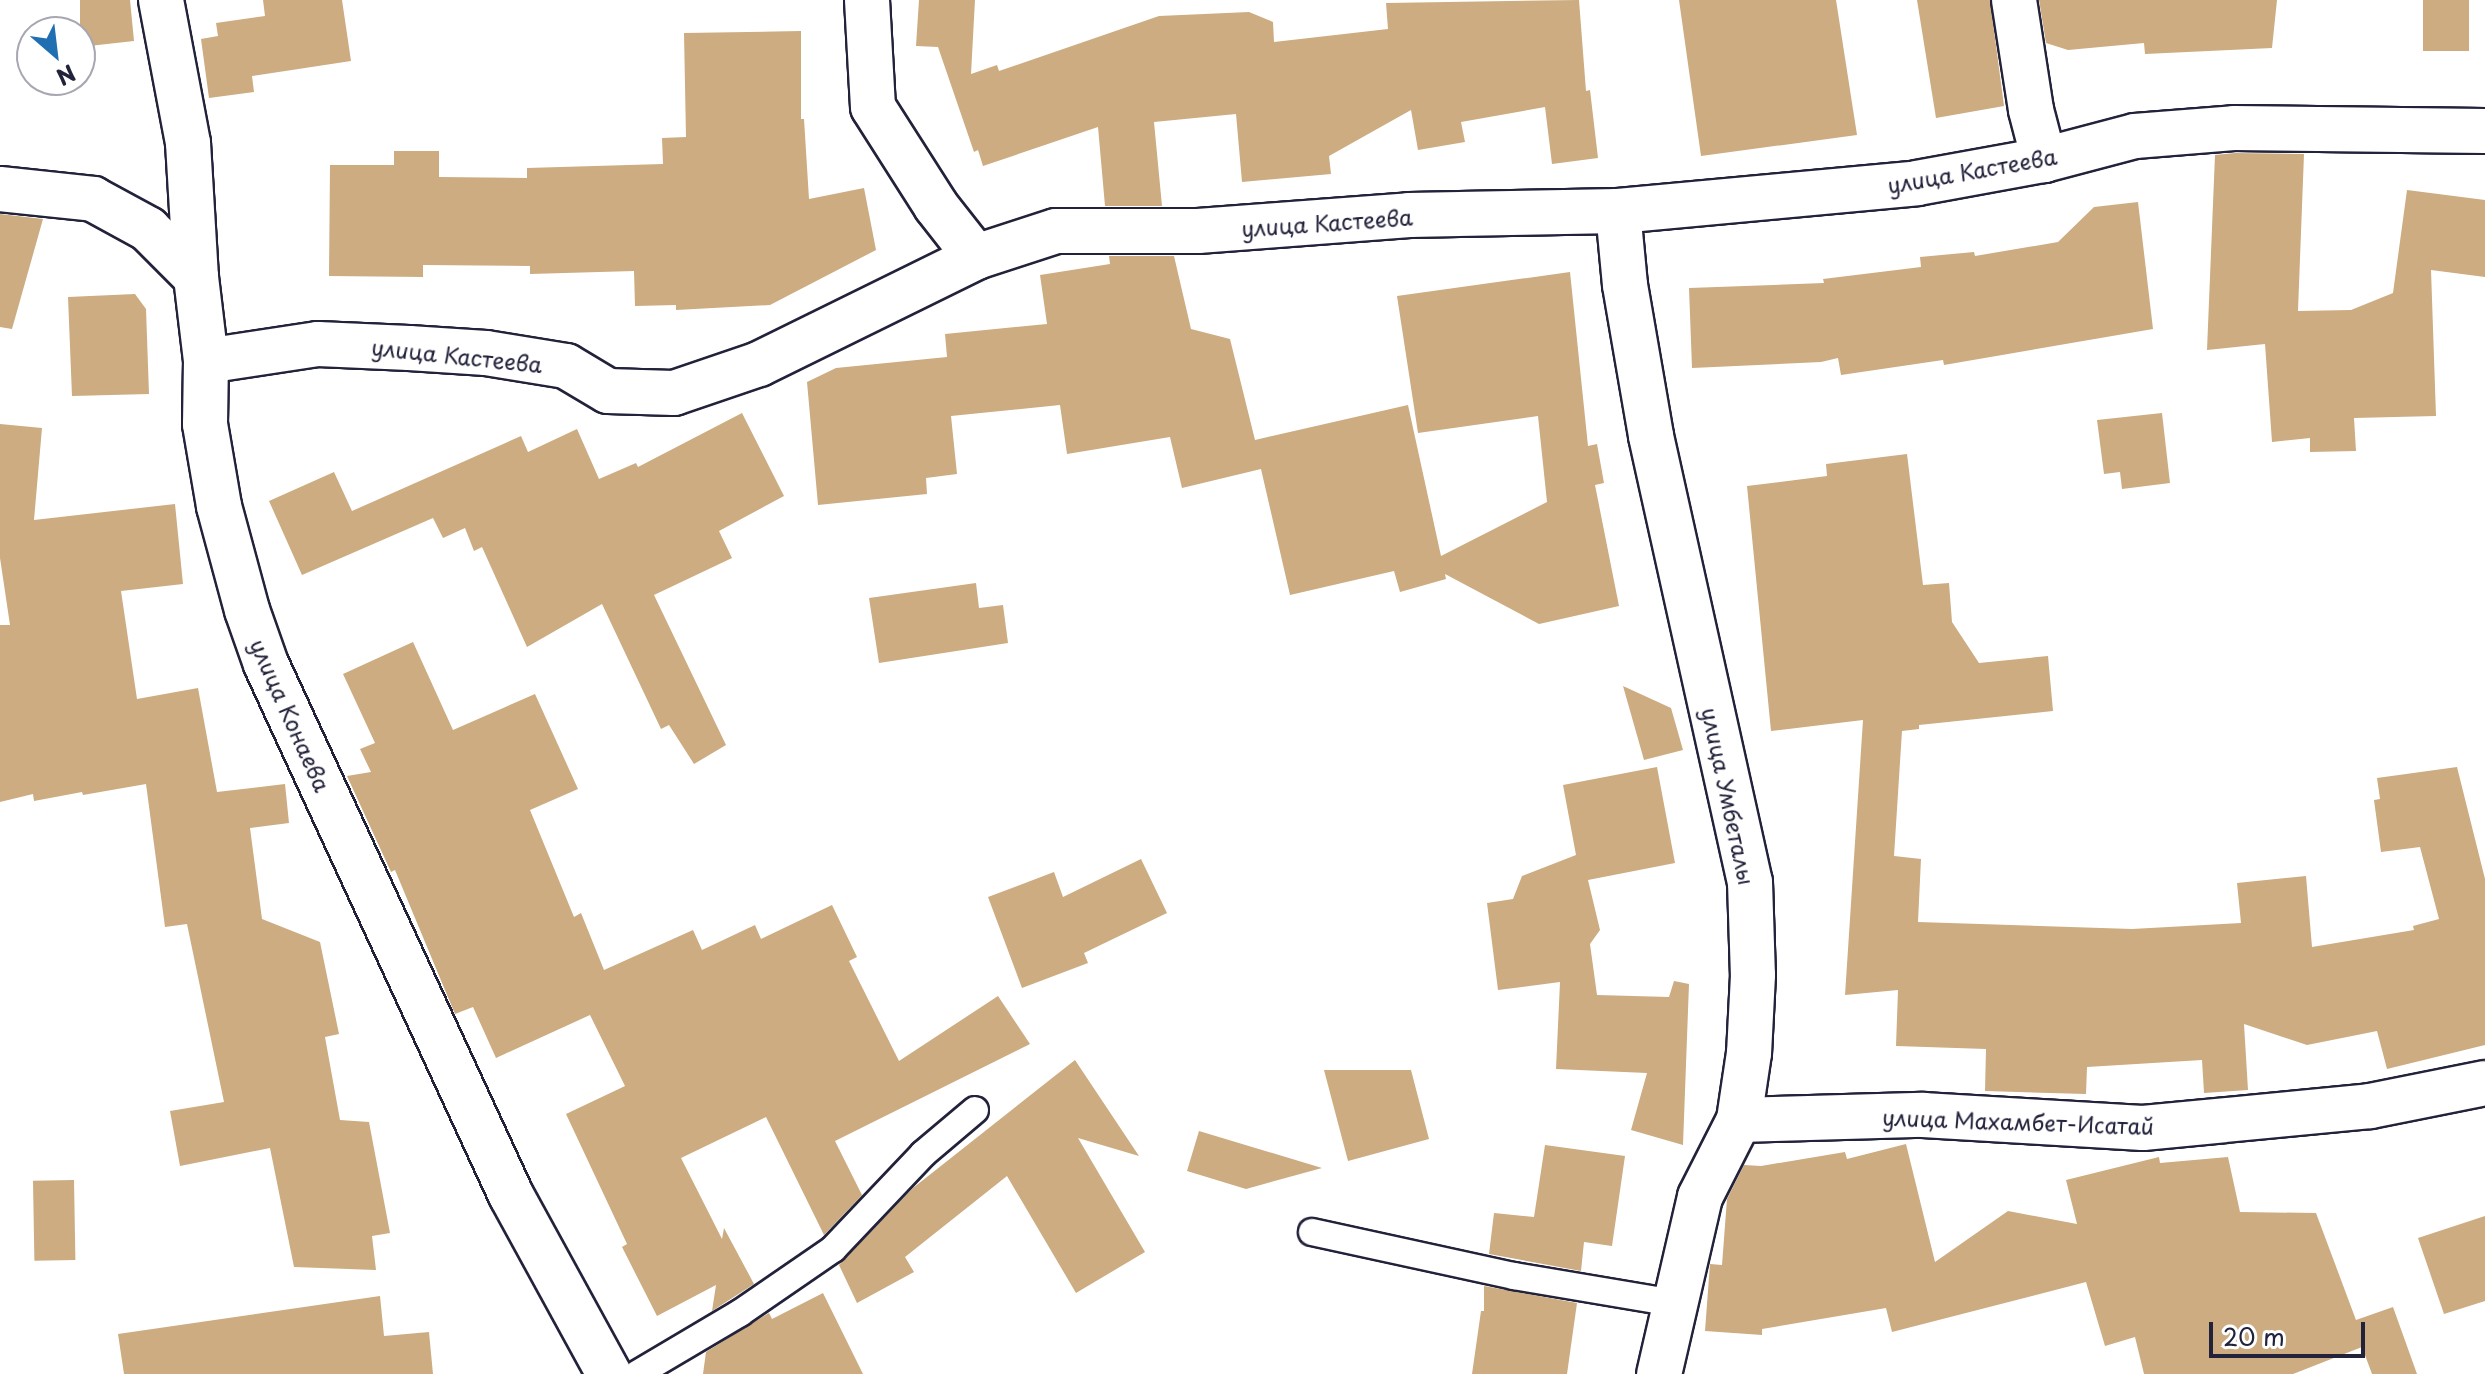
<!DOCTYPE html>
<meta charset="utf-8">
<style>
body{margin:0}
#map{position:relative;width:2485px;height:1374px;overflow:hidden;background:#fff;font-family:"Playpen Sans",sans-serif}
div>[style]{position:absolute}
.building>*{inset:0;background:#ccac80;transform-origin:0 0}
.roads{filter:drop-shadow(2px 0 #22223b) drop-shadow(-2px 0 #22223b) drop-shadow(0 2px #22223b) drop-shadow(0 -2px #22223b)}
.lane>*{height:26px;margin:-13px;padding:0 13px;transform-origin:13px;border-radius:13px;background:#fff}
.street>*{height:44px;margin:-22px;padding:0 22px;transform-origin:22px;border-radius:22px;background:#fff}
.secondary>*{height:44px;margin:-22px;padding:0 22px;transform-origin:22px;border-radius:22px;background:#fff}
span{translate:-50% -50%;white-space:nowrap;text-align:center;line-height:1.15;-webkit-text-stroke:7px #fff;paint-order:stroke}
.street-label{font-size:22px;color:#22223b}
.north{position:absolute;left:16px;top:16px;width:80px;height:80px;box-sizing:border-box;background:#fff;border:2px solid #a7a7b1;border-radius:50%;rotate:152deg;font-size:22px;font-weight:700;line-height:32px;text-align:center;color:#22223b}
.north::after{content:'';display:block;margin:auto;width:28px;height:36px;background:#1f6fb2;clip-path:polygon(50% 0,100% 100%,50% 72%,0 100%)}
.scale{position:absolute;left:2209px;top:1322px;width:156px;height:36px;box-sizing:border-box;border:4px solid #22223b;border-top:0;padding-left:10px;font-size:24px;line-height:28px;white-space:nowrap;color:#22223b;-webkit-text-stroke:6px #fff;paint-order:stroke}
</style>
<div id="map">
<div class="building">
<i style="clip-path:polygon(80px 0,130px 0,134px 41px,80px 47px)"></i>
<i style="clip-path:polygon(263px 0,342px 0,351px 61px,252px 76px,254px 92px,209px 98px,201px 39px,218px 36px,216px 23px,265px 16px)"></i>
<i style="clip-path:polygon(919px 0,975px 0,971px 74px,997px 65px,999px 71px,1159px 16px,1249px 12px,1273px 22px,1274px 42px,1388px 29px,1386px 3px,1579px 0,1586px 91px,1590px 90px,1598px 158px,1552px 164px,1545px 107px,1461px 122px,1465px 142px,1418px 150px,1411px 110px,1329px 156px,1331px 174px,1242px 182px,1236px 114px,1154px 122px,1162px 206px,1105px 206px,1098px 127px,983px 166px,978px 150px,974px 152px,938px 47px,916px 46px)"></i>
<i style="clip-path:polygon(1679px 0,1836px 0,1857px 135px,1701px 156px)"></i>
<i style="clip-path:polygon(1917px 0,1990px 0,2004px 106px,1936px 118px)"></i>
<i style="clip-path:polygon(2039px 0,2277px 0,2272px 48px,2145px 54px,2144px 43px,2068px 50px,2046px 43px)"></i>
<i style="left:2423px;top:0;width:46px;height:51px"></i>
<i style="clip-path:polygon(801px 31px,801px 119px,804px 119px,809px 199px,864px 188px,876px 250px,770px 305px,676px 310px,676px 305px,635px 306px,634px 271px,530px 274px,530px 266px,423px 265px,423px 277px,329px 276px,330px 165px,394px 165px,394px 151px,439px 151px,439px 177px,527px 178px,527px 168px,663px 164px,662px 138px,686px 137px,684px 33px)"></i>
<i style="clip-path:polygon(2235px 153px,2304px 154px,2298px 311px,2351px 310px,2393px 293px,2407px 190px,2485px 200px,2485px 277px,2431px 270px,2436px 416px,2354px 418px,2356px 451px,2310px 452px,2310px 438px,2272px 442px,2265px 344px,2207px 350px,2215px 155px)"></i>
<i style="clip-path:polygon(2138px 202px,2153px 329px,1944px 365px,1943px 360px,1841px 375px,1838px 358px,1821px 362px,1692px 368px,1689px 288px,1824px 283px,1823px 279px,1921px 267px,1920px 257px,1974px 252px,1975px 256px,2058px 242px,2094px 207px)"></i>
<i style="clip-path:polygon(0 214px,43px 219px,12px 329px,0 327px)"></i>
<i style="clip-path:polygon(1109px 256px,1174px 256px,1191px 329px,1230px 339px,1255px 440px,1408px 405px,1441px 556px,1547px 502px,1538px 416px,1418px 433px,1397px 296px,1570px 272px,1588px 446px,1597px 444px,1604px 483px,1595px 485px,1619px 606px,1539px 624px,1445px 574px,1446px 579px,1400px 592px,1394px 571px,1290px 595px,1261px 469px,1182px 488px,1170px 437px,1067px 454px,1060px 405px,951px 416px,957px 474px,926px 478px,927px 494px,818px 505px,807px 382px,836px 368px,947px 357px,945px 334px,1047px 324px,1040px 275px,1110px 264px)"></i>
<i style="clip-path:polygon(135px 294px,146px 309px,149px 394px,72px 396px,68px 297px)"></i>
<i style="clip-path:polygon(742px 413px,784px 496px,719px 531px,732px 558px,654px 595px,726px 745px,694px 764px,669px 725px,661px 729px,602px 604px,527px 647px,482px 547px,474px 551px,465px 528px,443px 538px,433px 518px,302px 575px,269px 501px,334px 472px,352px 511px,521px 436px,528px 452px,577px 429px,599px 479px,636px 463px,638px 467px)"></i>
<i style="clip-path:polygon(2162px 413px,2170px 483px,2122px 489px,2120px 472px,2104px 474px,2097px 420px)"></i>
<i style="clip-path:polygon(0 424px,42px 428px,34px 520px,175px 504px,183px 584px,121px 591px,137px 699px,198px 688px,217px 792px,285px 784px,289px 823px,250px 828px,262px 919px,320px 942px,339px 1034px,325px 1037px,340px 1120px,369px 1122px,390px 1233px,372px 1236px,376px 1270px,294px 1267px,270px 1148px,180px 1166px,170px 1111px,224px 1102px,187px 924px,165px 927px,146px 784px,83px 795px,82px 792px,34px 801px,33px 794px,0 802px,0 625px,10px 625px,0 558px)"></i>
<i style="clip-path:polygon(1907px 454px,1923px 585px,1949px 583px,1952px 622px,1979px 663px,2048px 656px,2053px 711px,1919px 725px,1919px 729px,1902px 731px,1894px 856px,1921px 859px,1918px 922px,2132px 929px,2241px 923px,2237px 883px,2306px 876px,2312px 947px,2414px 930px,2413px 926px,2439px 919px,2420px 847px,2381px 852px,2374px 800px,2380px 799px,2377px 778px,2457px 767px,2485px 879px,2485px 1045px,2387px 1069px,2377px 1031px,2307px 1045px,2244px 1024px,2248px 1090px,2204px 1093px,2202px 1060px,2087px 1067px,2086px 1094px,1985px 1091px,1986px 1049px,1896px 1046px,1898px 990px,1845px 995px,1863px 720px,1771px 731px,1747px 486px,1827px 476px,1826px 464px)"></i>
<i style="clip-path:polygon(976px 583px,979px 608px,1003px 605px,1008px 643px,879px 663px,869px 598px)"></i>
<i style="clip-path:polygon(413px 642px,453px 730px,535px 694px,578px 789px,530px 810px,574px 917px,581px 913px,604px 970px,693px 930px,702px 950px,755px 925px,761px 939px,832px 905px,857px 957px,849px 961px,899px 1061px,998px 996px,1030px 1044px,835px 1141px,862px 1195px,824px 1235px,766px 1117px,681px 1158px,722px 1239px,724px 1228px,754px 1284px,712px 1311px,716px 1285px,657px 1316px,622px 1247px,627px 1244px,566px 1114px,625px 1086px,590px 1015px,496px 1058px,473px 1007px,455px 1014px,395px 870px,391px 872px,347px 776px,371px 772px,360px 749px,375px 743px,343px 674px)"></i>
<i style="clip-path:polygon(1623px 686px,1671px 708px,1683px 750px,1644px 760px)"></i>
<i style="clip-path:polygon(1657px 767px,1675px 863px,1588px 880px,1600px 930px,1590px 944px,1597px 995px,1669px 997px,1674px 981px,1689px 984px,1683px 1145px,1631px 1130px,1647px 1073px,1556px 1069px,1560px 982px,1498px 990px,1487px 903px,1513px 899px,1522px 876px,1576px 855px,1563px 785px)"></i>
<i style="clip-path:polygon(1141px 859px,1167px 913px,1084px 953px,1088px 963px,1022px 988px,988px 897px,1054px 872px,1063px 897px)"></i>
<i style="clip-path:polygon(1075px 1060px,1139px 1156px,1078px 1138px,1145px 1252px,1076px 1293px,1007px 1176px,905px 1257px,914px 1272px,857px 1303px,839px 1265px,913px 1188px)"></i>
<i style="clip-path:polygon(1324px 1070px,1411px 1070px,1429px 1139px,1348px 1161px)"></i>
<i style="clip-path:polygon(1199px 1131px,1322px 1168px,1246px 1189px,1187px 1171px)"></i>
<i style="clip-path:polygon(1906px 1144px,1935px 1262px,2008px 1211px,2077px 1224px,2066px 1180px,2159px 1157px,2160px 1163px,2228px 1157px,2240px 1212px,2316px 1213px,2356px 1320px,2393px 1307px,2417px 1374px,2372px 1374px,2362px 1347px,2293px 1374px,2144px 1374px,2135px 1337px,2105px 1346px,2086px 1282px,1892px 1332px,1886px 1308px,1762px 1329px,1762px 1335px,1705px 1331px,1710px 1264px,1722px 1265px,1727px 1199px,1744px 1165px,1761px 1166px,1845px 1152px,1847px 1159px)"></i>
<i style="clip-path:polygon(1545px 1145px,1625px 1156px,1612px 1246px,1584px 1242px,1581px 1271px,1489px 1254px,1494px 1213px,1534px 1217px)"></i>
<i style="left:74px;top:1180px;width:80px;height:41px;rotate:89deg"></i>
<i style="clip-path:polygon(2485px 1216px,2485px 1301px,2444px 1314px,2418px 1238px)"></i>
<i style="clip-path:polygon(1484px 1286px,1577px 1303px,1567px 1374px,1472px 1374px,1481px 1311px,1484px 1311px)"></i>
<i style="clip-path:polygon(823px 1293px,863px 1374px,703px 1374px,706px 1352px,769px 1313px,772px 1319px)"></i>
<i style="clip-path:polygon(380px 1296px,384px 1336px,429px 1332px,433px 1374px,124px 1374px,118px 1334px)"></i>
</div>
<div class="roads">
<div class="lane">
<i style="left:1312px;top:1232px;width:207px;rotate:12.3deg"></i>
<i style="left:1514px;top:1276px;width:162px;rotate:9.6deg"></i>
<i style="left:637px;top:1374px;width:120px;rotate:-30.6deg"></i>
<i style="left:740px;top:1313px;width:113px;rotate:-34.5deg"></i>
<i style="left:833px;top:1249px;width:131px;rotate:-46.5deg"></i>
<i style="left:923px;top:1154px;width:68px;rotate:-40.2deg"></i>
</div>
<div class="street">
<i style="left:161px;top:0;width:146px;rotate:79.3deg"></i>
<i style="left:188px;top:143px;width:134px;rotate:86.6deg"></i>
<i style="left:867px;top:0;width:107px;rotate:86.8deg"></i>
<i style="left:873px;top:107px;width:117px;rotate:57.5deg"></i>
<i style="left:936px;top:206px;width:65px;rotate:51.9deg"></i>
<i style="left:2014px;top:0;width:111px;rotate:81.2deg"></i>
<i style="left:2031px;top:110px;width:52px;rotate:75.4deg"></i>
<i style="left:0;top:189px;width:94px;rotate:6.1deg"></i>
<i style="left:93px;top:199px;width:63px;rotate:28.6deg"></i>
<i style="left:148px;top:229px;width:68px;rotate:45deg"></i>
<i style="left:1618px;top:211px;width:74px;rotate:84.6deg"></i>
<i style="left:1625px;top:285px;width:153px;rotate:80.2deg"></i>
<i style="left:1651px;top:436px;width:457px;rotate:77.5deg"></i>
<i style="left:1750px;top:882px;width:93px;rotate:88.2deg"></i>
<i style="left:1753px;top:975px;width:78px;rotate:92.9deg"></i>
<i style="left:1749px;top:1053px;width:68px;rotate:98.5deg"></i>
<i style="left:1739px;top:1120px;width:86px;rotate:116.9deg"></i>
<i style="left:1700px;top:1197px;width:182px;rotate:103deg"></i>
<i style="left:1739px;top:1120px;width:184px;rotate:-1.6deg"></i>
<i style="left:1923px;top:1115px;width:220px;rotate:3.4deg"></i>
<i style="left:2143px;top:1128px;width:228px;rotate:-5.5deg"></i>
<i style="left:2370px;top:1106px;width:117px;rotate:-11.3deg"></i>
<i style="left:609px;top:1374px;width:204px;rotate:-118.7deg"></i>
<i style="left:511px;top:1195px;width:585px;rotate:-114.77deg"></i>
<i style="left:266px;top:664px;width:57px;rotate:-109.4deg"></i>
<i style="left:247px;top:610px;width:108px;rotate:-105.1deg"></i>
<i style="left:219px;top:506px;width:83px;rotate:-99.7deg"></i>
<i style="left:205px;top:424px;width:63px;rotate:-89.1deg"></i>
<i style="left:206px;top:361px;width:113px;rotate:-8.6deg"></i>
<i style="left:318px;top:344px;width:91px;rotate:2.5deg"></i>
<i style="left:409px;top:348px;width:77px;rotate:3.7deg"></i>
<i style="left:486px;top:353px;width:81px;rotate:9.2deg"></i>
<i style="left:566px;top:366px;width:49px;rotate:30.8deg"></i>
<i style="left:608px;top:391px;width:66px;rotate:1.7deg"></i>
<i style="left:674px;top:393px;width:90px;rotate:-18.8deg"></i>
<i style="left:759px;top:364px;width:242px;rotate:-26.2deg"></i>
<i style="left:976px;top:257px;width:84px;rotate:-18deg"></i>
<i style="left:1056px;top:231px;width:142px"></i>
<i style="left:1198px;top:231px;width:212px;rotate:-4.3deg"></i>
<i style="left:1409px;top:215px;width:209px;rotate:-1.1deg"></i>
<i style="left:1618px;top:211px;width:300px;rotate:-5.3deg"></i>
<i style="left:1917px;top:183px;width:129px;rotate:-10.3deg"></i>
<i style="left:2044px;top:160px;width:94px;rotate:-14.8deg"></i>
<i style="left:2135px;top:136px;width:99px;rotate:-4.6deg"></i>
<i style="left:2234px;top:128px;width:251px;rotate:0.7deg"></i>
</div>
<div class="secondary">
<i style="left:196px;top:277px;width:85px;rotate:83.2deg"></i>
</div>
</div>
<div class="street-label">
<span style="left:1972px;top:170px;rotate:-10deg">улица Кастеева</span>
<span style="left:1327px;top:222px;rotate:-4deg">улица Кастеева</span>
<span style="left:457px;top:355px;rotate:6deg">улица Кастеева</span>
<span style="left:291px;top:715px;rotate:66deg">улица Конаева</span>
<span style="left:1729px;top:796px;rotate:78deg">улица Умбеталы</span>
<span style="left:2018px;top:1121px;rotate:2deg">улица Махамбет-Исатай</span>
</div>
<div class="north">N</div>
<div class="scale">20 m</div>
</div>
